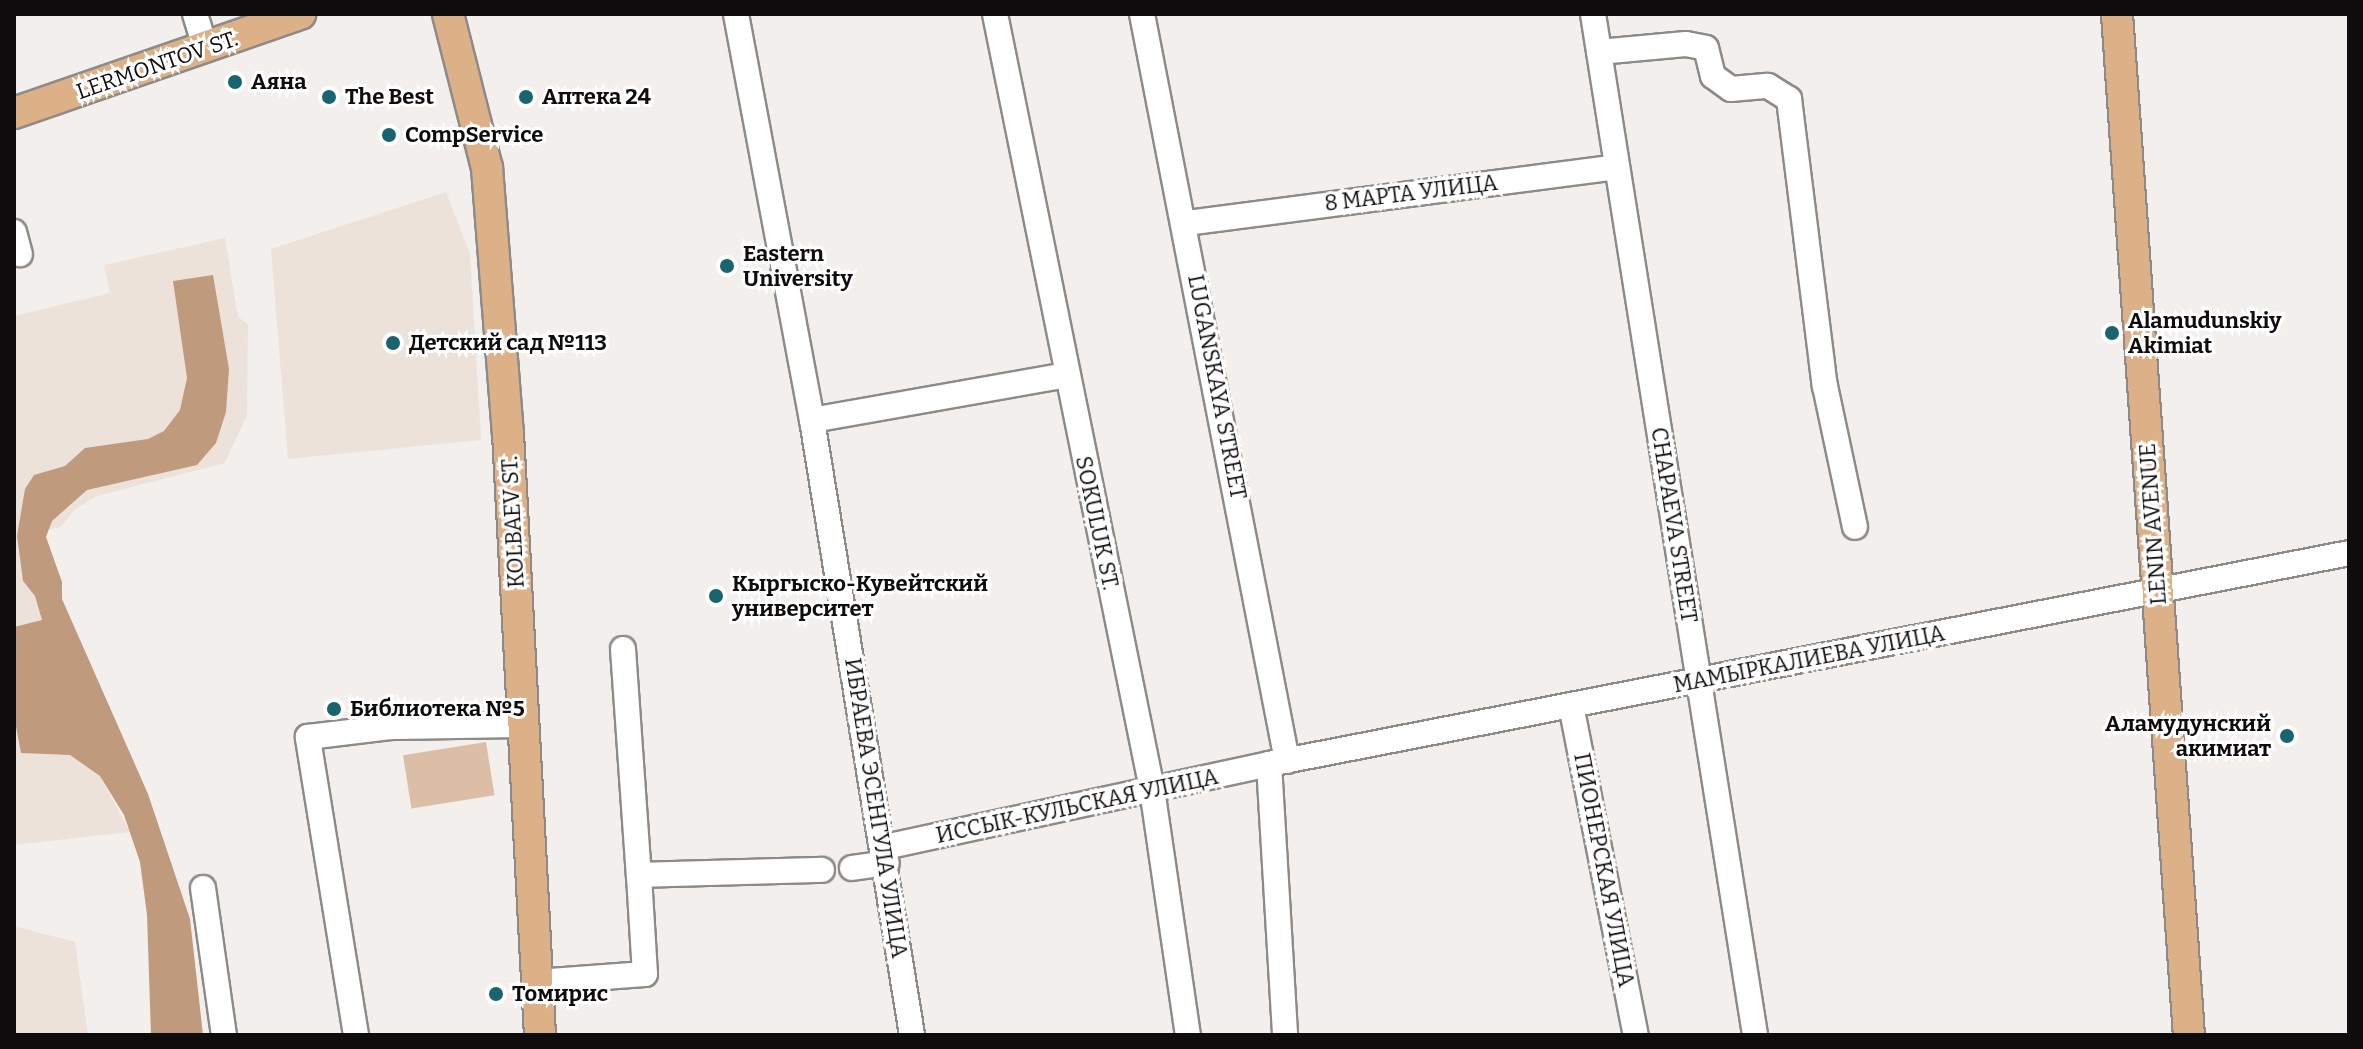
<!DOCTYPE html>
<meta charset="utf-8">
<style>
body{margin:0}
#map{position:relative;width:2363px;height:1049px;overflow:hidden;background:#f2efec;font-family:Bitter,serif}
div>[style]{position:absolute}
.built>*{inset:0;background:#ece2da}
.green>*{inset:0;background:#dcbea7;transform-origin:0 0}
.water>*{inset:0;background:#bf9a7c}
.roads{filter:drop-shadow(2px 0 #8d8a88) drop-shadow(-2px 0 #8d8a88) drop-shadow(0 2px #8d8a88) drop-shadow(0 -2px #8d8a88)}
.minor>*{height:24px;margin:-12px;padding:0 12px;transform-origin:12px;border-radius:12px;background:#fff}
.major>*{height:30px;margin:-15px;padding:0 15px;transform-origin:15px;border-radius:15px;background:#ddb188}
.dots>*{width:22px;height:22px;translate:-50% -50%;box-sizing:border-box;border:4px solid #fff;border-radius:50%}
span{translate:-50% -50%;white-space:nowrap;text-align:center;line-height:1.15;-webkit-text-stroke:6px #fff;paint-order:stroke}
.street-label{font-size:22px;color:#0e0c0c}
.poi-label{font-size:22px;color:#0e0c0c;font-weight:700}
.left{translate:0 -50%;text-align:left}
.right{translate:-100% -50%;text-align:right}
.frame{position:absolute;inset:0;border:16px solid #0e0c0c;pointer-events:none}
</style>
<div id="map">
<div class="built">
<i style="clip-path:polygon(446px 192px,470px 254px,481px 440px,288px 459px,271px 249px)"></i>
<i style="clip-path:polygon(225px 238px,238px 317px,248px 324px,247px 415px,225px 463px,97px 496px,74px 510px,61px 527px,17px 536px,23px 581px,35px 596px,43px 621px,14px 627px,14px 316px,110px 293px,104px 265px)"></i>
<i style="clip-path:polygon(14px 716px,21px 753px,70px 755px,100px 776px,130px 832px,14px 845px)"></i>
<i style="clip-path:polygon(14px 926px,75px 942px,88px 1035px,14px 1035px)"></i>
</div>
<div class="green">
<i style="left:486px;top:742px;width:54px;height:84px;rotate:81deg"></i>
</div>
<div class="water">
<i style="clip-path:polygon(213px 275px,229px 369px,226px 412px,216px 443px,197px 465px,87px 490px,52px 521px,46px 537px,62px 582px,62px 599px,148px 794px,190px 919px,203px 1035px,151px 1035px,147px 915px,140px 862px,124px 815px,100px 776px,70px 755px,21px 753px,14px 716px,14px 627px,42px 620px,35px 596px,23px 581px,17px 536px,25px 489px,34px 475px,65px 466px,85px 448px,148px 439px,164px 431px,180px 410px,187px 378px,173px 281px)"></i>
</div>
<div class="roads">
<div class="minor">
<i style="left:195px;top:14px;width:37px;rotate:73deg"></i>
<i style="left:736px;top:14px;width:413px;rotate:79.4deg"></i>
<i style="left:812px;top:420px;width:623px;rotate:80.76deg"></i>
<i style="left:995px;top:14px;width:791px;rotate:78.55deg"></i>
<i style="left:1152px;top:789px;width:249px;rotate:81.7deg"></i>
<i style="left:1142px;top:14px;width:761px;rotate:79.01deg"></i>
<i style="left:1593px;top:14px;width:1034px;rotate:80.98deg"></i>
<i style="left:1599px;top:52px;width:87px;rotate:-5.3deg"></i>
<i style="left:1686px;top:44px;width:20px;rotate:11deg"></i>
<i style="left:1706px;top:48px;width:29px;rotate:76deg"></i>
<i style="left:1713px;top:76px;width:22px;rotate:36deg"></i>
<i style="left:1731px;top:89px;width:37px;rotate:-5deg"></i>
<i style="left:1768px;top:86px;width:25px;rotate:32deg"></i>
<i style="left:1789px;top:99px;width:289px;rotate:82.9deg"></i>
<i style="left:1825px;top:386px;width:144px;rotate:78deg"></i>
<i style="left:1186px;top:223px;width:434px;rotate:-7.4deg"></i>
<i style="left:14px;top:232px;width:23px;rotate:75deg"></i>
<i style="left:812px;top:420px;width:259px;rotate:-10deg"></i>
<i style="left:623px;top:649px;width:227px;rotate:86deg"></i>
<i style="left:1571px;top:705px;width:336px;rotate:78.9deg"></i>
<i style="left:1269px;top:764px;width:271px;rotate:86.6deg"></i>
<i style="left:885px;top:847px;width:393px;rotate:-12.2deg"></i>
<i style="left:1269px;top:764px;width:1100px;rotate:-11.05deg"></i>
<i style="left:852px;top:868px;width:35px;rotate:-8deg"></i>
<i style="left:203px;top:888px;width:148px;rotate:81.9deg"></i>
<i style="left:537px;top:982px;width:108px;rotate:-4.2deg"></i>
<i style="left:645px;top:974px;width:99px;rotate:-93.5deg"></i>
<i style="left:639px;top:875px;width:183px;rotate:-1.6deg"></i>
<i style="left:356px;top:1035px;width:302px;rotate:-99.2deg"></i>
<i style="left:308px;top:737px;width:85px;rotate:-6.8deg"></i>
<i style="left:392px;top:727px;width:131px;rotate:-0.9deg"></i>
</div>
<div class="major">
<i style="left:448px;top:14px;width:159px;rotate:75.8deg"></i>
<i style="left:487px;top:168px;width:266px;rotate:85.5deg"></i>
<i style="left:508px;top:433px;width:603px;rotate:86.96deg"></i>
<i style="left:2117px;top:14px;width:1024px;rotate:85.97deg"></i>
<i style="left:14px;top:113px;width:303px;rotate:-19.1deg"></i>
</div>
</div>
<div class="dots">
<i style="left:235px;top:82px;background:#19646f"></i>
<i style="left:329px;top:97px;background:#19646f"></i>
<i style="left:526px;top:97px;background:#19646f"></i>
<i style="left:389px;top:135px;background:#19646f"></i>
<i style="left:727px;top:266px;background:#19646f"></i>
<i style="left:2112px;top:333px;background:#19646f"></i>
<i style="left:393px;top:343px;background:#19646f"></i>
<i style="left:716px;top:596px;background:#19646f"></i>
<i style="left:334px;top:709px;background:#19646f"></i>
<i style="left:2287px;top:736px;background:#19646f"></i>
<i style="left:496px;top:994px;background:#19646f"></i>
</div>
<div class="street-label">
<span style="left:157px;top:65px;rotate:-19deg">LERMONTOV ST.</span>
<span style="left:1411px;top:193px;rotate:-7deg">8 МАРТА УЛИЦА</span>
<span style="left:1217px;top:387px;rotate:79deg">LUGANSKAYA STREET</span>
<span style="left:513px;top:522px;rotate:-93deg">KOLBAEV ST.</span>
<span style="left:1097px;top:523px;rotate:78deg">SOKULUK ST.</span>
<span style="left:2153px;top:524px;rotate:-94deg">LENIN AVENUE</span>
<span style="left:1674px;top:525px;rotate:81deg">CHAPAEVA STREET</span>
<span style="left:1809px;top:659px;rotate:-11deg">МАМЫРКАЛИЕВА УЛИЦА</span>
<span style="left:1077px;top:806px;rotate:-12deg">ИССЫК-КУЛЬСКАЯ УЛИЦА</span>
<span style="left:876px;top:808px;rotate:81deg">ИБРАЕВА ЭСЕНГУЛА УЛИЦА</span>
<span style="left:1604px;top:870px;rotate:79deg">ПИОНЕРСКАЯ УЛИЦА</span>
</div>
<div class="poi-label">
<span class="left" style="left:251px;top:82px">Аяна</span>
<span class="left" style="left:345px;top:97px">The Best</span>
<span class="left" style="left:542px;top:97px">Аптека 24</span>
<span class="left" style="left:405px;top:135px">CompService</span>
<span class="left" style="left:743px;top:266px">Eastern<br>University</span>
<span class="left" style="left:2128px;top:333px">Alamudunskiy<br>Akimiat</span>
<span class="left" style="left:409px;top:343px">Детский сад №113</span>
<span class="left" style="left:732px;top:596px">Кыргыско-Кувейтский<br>университет</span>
<span class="left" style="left:350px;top:709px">Библиотека №5</span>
<span class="right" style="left:2271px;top:736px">Аламудунский<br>акимиат</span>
<span class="left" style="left:512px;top:994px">Томирис</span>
</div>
<div class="frame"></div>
</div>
